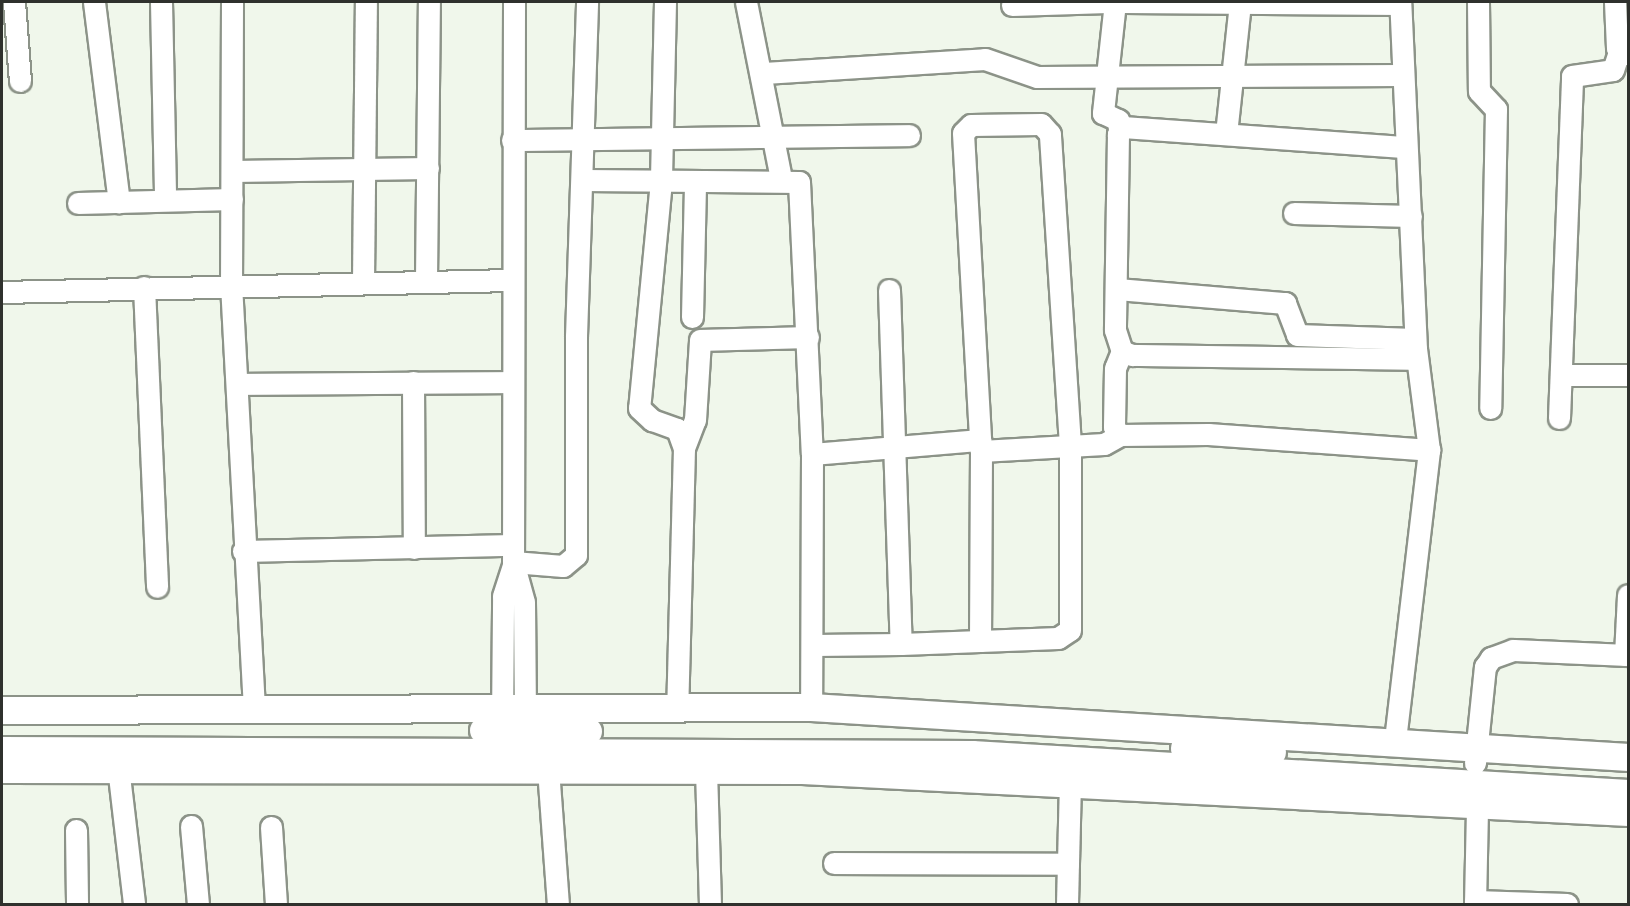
<!DOCTYPE html>
<style>
body{margin:0}
#map{position:relative;width:1630px;height:906px;overflow:hidden;background:#f0f7eb;font-family:Inter,sans-serif}
div>[style]{position:absolute}
.roads{filter:drop-shadow(2px 0 #8c9388) drop-shadow(-2px 0 #8c9388) drop-shadow(0 2px #8c9388) drop-shadow(0 -2px #8c9388)}
.minor>*{height:21px;margin:-10.5px;padding:0 10.5px;transform-origin:10.5px;border-radius:10.5px;background:#fff}
.major>*{height:27px;margin:-13.5px;padding:0 13.5px;transform-origin:13.5px;border-radius:13.5px;background:#fff}
span{translate:-50% -50%;white-space:nowrap;text-align:center;line-height:1.15;-webkit-text-stroke:4.5px #f0f7eb;paint-order:stroke}
.frame{position:absolute;inset:0;border:3px solid #2f312d;pointer-events:none}
</style>
<div id="map">
<div class="roads">
<div class="minor">
<i style="left:14px;top:2px;width:79px;rotate:85.7deg"></i>
<i style="left:94px;top:2px;width:202px;rotate:82.9deg"></i>
<i style="left:161px;top:2px;width:198px;rotate:88.8deg"></i>
<i style="left:232px;top:2px;width:282px;rotate:90.2deg"></i>
<i style="left:231px;top:284px;width:426px;rotate:86.9deg"></i>
<i style="left:514px;top:2px;width:560px;rotate:90.1deg"></i>
<i style="left:513px;top:562px;width:41px;rotate:74.6deg"></i>
<i style="left:524px;top:602px;width:120px;rotate:89.5deg"></i>
<i style="left:665px;top:2px;width:179px;rotate:91.3deg"></i>
<i style="left:661px;top:181px;width:228px;rotate:95.5deg"></i>
<i style="left:639px;top:408px;width:18px;rotate:43deg"></i>
<i style="left:652px;top:420px;width:27px;rotate:20deg"></i>
<i style="left:677px;top:429px;width:20px;rotate:70deg"></i>
<i style="left:684px;top:448px;width:260px;rotate:91.5deg"></i>
<i style="left:746px;top:2px;width:180px;rotate:78.8deg"></i>
<i style="left:1115px;top:2px;width:112px;rotate:96.2deg"></i>
<i style="left:1103px;top:113px;width:17px;rotate:25deg"></i>
<i style="left:1118px;top:120px;width:9px;rotate:84deg"></i>
<i style="left:1124px;top:2px;width:276px;rotate:0.4deg"></i>
<i style="left:1478px;top:2px;width:89px;rotate:89.4deg"></i>
<i style="left:1479px;top:91px;width:25px;rotate:47deg"></i>
<i style="left:1496px;top:109px;width:299px;rotate:91.1deg"></i>
<i style="left:1615px;top:2px;width:46px;rotate:87.5deg"></i>
<i style="left:1617px;top:48px;width:13px;rotate:29deg"></i>
<i style="left:1012px;top:5px;width:96px;rotate:-1.8deg"></i>
<i style="left:764px;top:73px;width:221px;rotate:-3.6deg"></i>
<i style="left:985px;top:59px;width:55px;rotate:19.1deg"></i>
<i style="left:1037px;top:77px;width:364px;rotate:-0.3deg"></i>
<i style="left:1226px;top:134px;width:133px;rotate:-83.9deg"></i>
<i style="left:512px;top:140px;width:397px;rotate:-0.7deg"></i>
<i style="left:1403px;top:147px;width:281px;rotate:-175.9deg"></i>
<i style="left:1123px;top:127px;width:9px;rotate:126deg"></i>
<i style="left:1118px;top:134px;width:196px;rotate:90.9deg"></i>
<i style="left:1115px;top:330px;width:22px;rotate:72deg"></i>
<i style="left:1122px;top:351px;width:11px;rotate:22deg"></i>
<i style="left:1132px;top:355px;width:285px;rotate:0.8deg"></i>
<i style="left:233px;top:171px;width:195px;rotate:-0.9deg"></i>
<i style="left:583px;top:180px;width:216px;rotate:0.5deg"></i>
<i style="left:799px;top:182px;width:272px;rotate:87.3deg"></i>
<i style="left:812px;top:454px;width:253px;rotate:90.2deg"></i>
<i style="left:78px;top:203px;width:154px;rotate:-1.5deg"></i>
<i style="left:1294px;top:213px;width:117px;rotate:1.5deg"></i>
<i style="left:426px;top:280px;width:278px;rotate:-89.4deg"></i>
<i style="left:363px;top:281px;width:279px;rotate:-89.4deg"></i>
<i style="left:144px;top:287px;width:300px;rotate:87.5deg"></i>
<i style="left:1117px;top:289px;width:169px;rotate:4.8deg"></i>
<i style="left:1285px;top:303px;width:34px;rotate:69deg"></i>
<i style="left:1297px;top:335px;width:118px;rotate:1.9deg"></i>
<i style="left:889px;top:290px;width:354px;rotate:88.1deg"></i>
<i style="left:2px;top:292px;width:510px;rotate:-1.35deg"></i>
<i style="left:692px;top:317px;width:136px;rotate:-88.7deg"></i>
<i style="left:1122px;top:351px;width:18px;rotate:112deg"></i>
<i style="left:1115px;top:368px;width:59px;rotate:91deg"></i>
<i style="left:1114px;top:427px;width:10px;rotate:53deg"></i>
<i style="left:1120px;top:435px;width:88px;rotate:-0.7deg"></i>
<i style="left:1208px;top:434px;width:222px;rotate:4.1deg"></i>
<i style="left:1561px;top:375px;width:67px"></i>
<i style="left:413px;top:382px;width:166px;rotate:89.7deg"></i>
<i style="left:238px;top:384px;width:274px;rotate:-0.4deg"></i>
<i style="left:1559px;top:418px;width:342px;rotate:-87.8deg"></i>
<i style="left:1572px;top:76px;width:41px;rotate:-8.3deg"></i>
<i style="left:1613px;top:70px;width:19px;rotate:-72deg"></i>
<i style="left:684px;top:448px;width:30px;rotate:-69deg"></i>
<i style="left:695px;top:420px;width:80px;rotate:-86.4deg"></i>
<i style="left:700px;top:340px;width:108px;rotate:-1.6deg"></i>
<i style="left:981px;top:451px;width:123px;rotate:-3.3deg"></i>
<i style="left:1104px;top:444px;width:18px;rotate:-29deg"></i>
<i style="left:812px;top:454px;width:169px;rotate:-4.8deg"></i>
<i style="left:243px;top:551px;width:270px;rotate:-1.3deg"></i>
<i style="left:513px;top:562px;width:50px;rotate:4.6deg"></i>
<i style="left:563px;top:566px;width:17px;rotate:-40deg"></i>
<i style="left:576px;top:555px;width:219px;rotate:-90deg"></i>
<i style="left:576px;top:336px;width:334px;rotate:-88.1deg"></i>
<i style="left:814px;top:645px;width:87px;rotate:-0.7deg"></i>
<i style="left:901px;top:644px;width:79px;rotate:-2.2deg"></i>
<i style="left:980px;top:641px;width:78px;rotate:-2.2deg"></i>
<i style="left:1058px;top:638px;width:14px;rotate:-34deg"></i>
<i style="left:1070px;top:630px;width:185px;rotate:-90deg"></i>
<i style="left:1070px;top:445px;width:312px;rotate:-93.7deg"></i>
<i style="left:1050px;top:134px;width:13px;rotate:-132deg"></i>
<i style="left:1041px;top:124px;width:70px;rotate:179.2deg"></i>
<i style="left:971px;top:125px;width:11px;rotate:135deg"></i>
<i style="left:963px;top:133px;width:319px;rotate:86.8deg"></i>
<i style="left:981px;top:451px;width:190px;rotate:90.3deg"></i>
<i style="left:1625px;top:655px;width:60px;rotate:-87.1deg"></i>
<i style="left:502px;top:723px;width:127px;rotate:-89.5deg"></i>
<i style="left:503px;top:596px;width:32px;rotate:-72deg"></i>
<i style="left:1395px;top:740px;width:292px;rotate:-83.3deg"></i>
<i style="left:1429px;top:450px;width:102px;rotate:-97.3deg"></i>
<i style="left:1416px;top:349px;width:347px;rotate:-92.6deg"></i>
<i style="left:1475px;top:763px;width:97px;rotate:-84.1deg"></i>
<i style="left:1485px;top:667px;width:11px;rotate:-56deg"></i>
<i style="left:1491px;top:658px;width:23px;rotate:-20deg"></i>
<i style="left:1513px;top:650px;width:115px;rotate:2.5deg"></i>
<i style="left:118px;top:767px;width:138px;rotate:83.3deg"></i>
<i style="left:548px;top:769px;width:135px;rotate:85.8deg"></i>
<i style="left:706px;top:770px;width:134px;rotate:88.3deg"></i>
<i style="left:191px;top:826px;width:78px;rotate:84.9deg"></i>
<i style="left:271px;top:827px;width:77px;rotate:86.3deg"></i>
<i style="left:76px;top:830px;width:74px;rotate:89.2deg"></i>
<i style="left:834px;top:863px;width:234px;rotate:0.2deg"></i>
<i style="left:1475px;top:901px;width:92px;rotate:1.9deg"></i>
<i style="left:1067px;top:904px;width:120px;rotate:-88.6deg"></i>
<i style="left:1475px;top:904px;width:99px;rotate:-88.8deg"></i>
</div>
<div class="major">
<i style="left:2px;top:710px;width:809px;rotate:-0.21deg"></i>
<i style="left:811px;top:707px;width:819px;rotate:3.5deg"></i>
<i style="left:483px;top:730px;width:105px;rotate:0.5deg"></i>
<i style="left:1184px;top:748px;width:88px;rotate:2.6deg"></i>
<i style="left:2px;top:750px;width:970px;rotate:0.24deg"></i>
<i style="left:972px;top:754px;width:657px;rotate:3.4deg"></i>
<i style="left:2px;top:769px;width:800px;rotate:0.07deg"></i>
<i style="left:802px;top:770px;width:827px;rotate:2.91deg"></i>
</div>
</div>
<div class="frame"></div>
</div>
